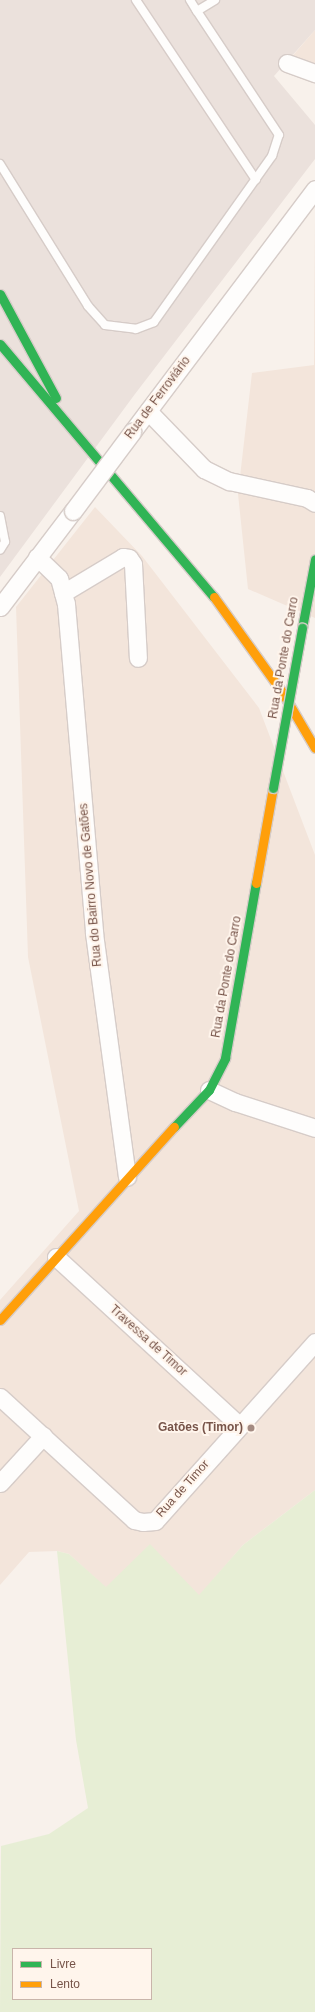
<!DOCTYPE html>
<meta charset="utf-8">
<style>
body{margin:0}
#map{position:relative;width:315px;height:2012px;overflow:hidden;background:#f8f1eb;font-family:Arial,sans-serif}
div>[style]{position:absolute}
.residential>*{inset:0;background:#f3e5db}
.industrial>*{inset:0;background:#ebe1dc}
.green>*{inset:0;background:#e7eed5}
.roads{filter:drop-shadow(1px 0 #d6ccc8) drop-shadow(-1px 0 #d6ccc8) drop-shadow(0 1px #d6ccc8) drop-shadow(0 -1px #d6ccc8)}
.lane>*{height:8px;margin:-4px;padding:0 4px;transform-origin:4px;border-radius:4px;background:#fefdfc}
.street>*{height:17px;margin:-8.5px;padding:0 8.5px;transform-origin:8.5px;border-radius:8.5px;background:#fefdfc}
.fast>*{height:9px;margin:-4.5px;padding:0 4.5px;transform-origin:4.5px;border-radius:4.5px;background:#30b455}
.slow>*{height:9px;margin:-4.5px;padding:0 4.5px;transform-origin:4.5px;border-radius:4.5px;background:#ff9f0a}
.bridges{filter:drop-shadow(1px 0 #d6ccc8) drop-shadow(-1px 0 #d6ccc8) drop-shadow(0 1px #d6ccc8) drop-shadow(0 -1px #d6ccc8)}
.street-bridge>*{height:17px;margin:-8.5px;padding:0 8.5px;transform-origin:8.5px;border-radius:8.5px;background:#fefdfc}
.fast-bridge>*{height:9px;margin:-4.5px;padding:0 4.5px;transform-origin:4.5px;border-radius:4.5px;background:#30b455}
.dots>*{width:11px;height:11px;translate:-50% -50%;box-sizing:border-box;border:2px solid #fff5ec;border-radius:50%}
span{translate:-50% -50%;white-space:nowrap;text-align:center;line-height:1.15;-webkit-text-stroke:4px #fff5ec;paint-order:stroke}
.street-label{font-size:12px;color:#775449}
.poi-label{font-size:12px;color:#775449;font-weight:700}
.right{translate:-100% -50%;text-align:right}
.legend{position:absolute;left:12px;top:1948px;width:140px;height:52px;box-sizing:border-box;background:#fff5ec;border:1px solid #c9b5ab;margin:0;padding:5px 7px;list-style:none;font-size:12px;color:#775449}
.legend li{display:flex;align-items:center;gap:8px;height:20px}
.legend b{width:20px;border:1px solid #c9b5ab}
</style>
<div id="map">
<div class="residential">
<i style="clip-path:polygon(315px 30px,315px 64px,289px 60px)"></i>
<i style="clip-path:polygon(315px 218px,315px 618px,248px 589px,238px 494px,252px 373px,314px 365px)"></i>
<i style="clip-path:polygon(95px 507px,142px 556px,259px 708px,315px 855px,315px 1490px,243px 1545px,199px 1596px,106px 1588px,69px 1554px,57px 1551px,29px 1552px,0 1585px,0 1300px,79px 1211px,28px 957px,16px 607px)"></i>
</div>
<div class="industrial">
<i style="clip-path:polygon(0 0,315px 0,315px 30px,274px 76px,315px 125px,315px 159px,135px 394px,0 577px)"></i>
</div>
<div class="green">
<i style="clip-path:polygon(evenodd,315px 1490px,315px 2012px,0 2012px,1px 1846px,49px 1834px,88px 1808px,76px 1740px,57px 1551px,69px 1554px,106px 1587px,150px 1544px,199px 1595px,243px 1545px,315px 1490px,13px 1949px,151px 1949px,151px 1999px,13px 1999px,13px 1949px)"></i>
</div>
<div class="roads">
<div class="lane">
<i style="left:136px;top:0;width:216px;rotate:56.3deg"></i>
<i style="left:190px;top:0;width:13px;rotate:58deg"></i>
<i style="left:197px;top:11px;width:21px;rotate:-31deg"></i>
<i style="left:0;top:164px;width:167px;rotate:58.2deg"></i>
<i style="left:88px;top:306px;width:25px;rotate:48deg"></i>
<i style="left:105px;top:325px;width:31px;rotate:7deg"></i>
<i style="left:136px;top:329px;width:19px;rotate:-21deg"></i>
<i style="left:154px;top:322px;width:204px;rotate:-54.6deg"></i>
<i style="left:272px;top:156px;width:22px;rotate:-72deg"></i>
<i style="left:279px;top:135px;width:149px;rotate:-123.5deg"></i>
<i style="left:0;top:516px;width:26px;rotate:79deg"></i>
<i style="left:5px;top:542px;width:9px;rotate:122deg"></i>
</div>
<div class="street">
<i style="left:287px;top:63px;width:30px;rotate:20deg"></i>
<i style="left:148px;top:411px;width:81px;rotate:46deg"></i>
<i style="left:204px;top:469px;width:28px;rotate:26deg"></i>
<i style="left:229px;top:481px;width:80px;rotate:12.3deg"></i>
<i style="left:307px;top:498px;width:9px;rotate:32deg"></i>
<i style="left:132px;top:432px;width:304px;rotate:-53deg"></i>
<i style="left:37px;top:557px;width:30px;rotate:44deg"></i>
<i style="left:59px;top:578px;width:27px;rotate:75deg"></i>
<i style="left:66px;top:604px;width:330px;rotate:85.1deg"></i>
<i style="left:94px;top:933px;width:246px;rotate:82.3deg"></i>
<i style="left:63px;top:593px;width:70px;rotate:-31deg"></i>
<i style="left:123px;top:557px;width:6px;rotate:9deg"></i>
<i style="left:129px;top:558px;width:7px;rotate:56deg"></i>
<i style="left:133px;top:564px;width:94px;rotate:87deg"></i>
<i style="left:0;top:607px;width:121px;rotate:-52.8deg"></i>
<i style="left:209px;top:1090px;width:29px;rotate:25deg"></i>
<i style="left:235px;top:1102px;width:84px;rotate:18deg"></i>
<i style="left:56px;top:1257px;width:248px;rotate:42.6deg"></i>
<i style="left:0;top:1397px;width:182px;rotate:42.5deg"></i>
<i style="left:134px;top:1520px;width:9px;rotate:13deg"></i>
<i style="left:143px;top:1522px;width:12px;rotate:-5deg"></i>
<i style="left:155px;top:1521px;width:240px;rotate:-48.2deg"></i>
<i style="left:0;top:1483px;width:64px;rotate:-47.5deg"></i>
</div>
<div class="fast">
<i style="left:0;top:294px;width:118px;rotate:61.7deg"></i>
<i style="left:0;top:344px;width:331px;rotate:49.8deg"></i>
<i style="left:302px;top:628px;width:70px;rotate:-79.3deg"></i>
<i style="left:174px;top:1127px;width:51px;rotate:-46.6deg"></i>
<i style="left:209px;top:1090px;width:36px;rotate:-63deg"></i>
<i style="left:225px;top:1058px;width:178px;rotate:-80deg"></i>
</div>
<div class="slow">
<i style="left:214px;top:597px;width:117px;rotate:54.4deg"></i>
<i style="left:282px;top:692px;width:65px;rotate:59.5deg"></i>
<i style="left:256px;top:883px;width:97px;rotate:-79.9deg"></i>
<i style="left:0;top:1320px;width:260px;rotate:-48deg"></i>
</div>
</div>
<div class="bridges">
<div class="street-bridge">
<i style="left:73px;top:511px;width:99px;rotate:-53.2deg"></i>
</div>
<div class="fast-bridge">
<i style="left:273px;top:788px;width:163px;rotate:-79.7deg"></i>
</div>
</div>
<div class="dots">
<i style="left:251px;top:1428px;background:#a48b82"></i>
</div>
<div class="street-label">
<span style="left:158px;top:398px;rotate:-53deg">Rua de Ferroviário</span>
<span style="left:284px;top:658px;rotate:-80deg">Rua da Ponte do Carro</span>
<span style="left:91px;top:885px;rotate:-95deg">Rua do Bairro Novo de Gatões</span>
<span style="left:227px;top:977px;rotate:-80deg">Rua da Ponte do Carro</span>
<span style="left:148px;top:1341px;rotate:42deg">Travessa de Timor</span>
<span style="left:183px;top:1489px;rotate:-48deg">Rua de Timor</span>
</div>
<div class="poi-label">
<span class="right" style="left:243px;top:1428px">Gatões (Timor)</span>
</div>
<ul class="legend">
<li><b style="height:5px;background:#30b455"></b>Livre</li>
<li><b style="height:5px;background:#ff9f0a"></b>Lento</li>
</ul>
</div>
